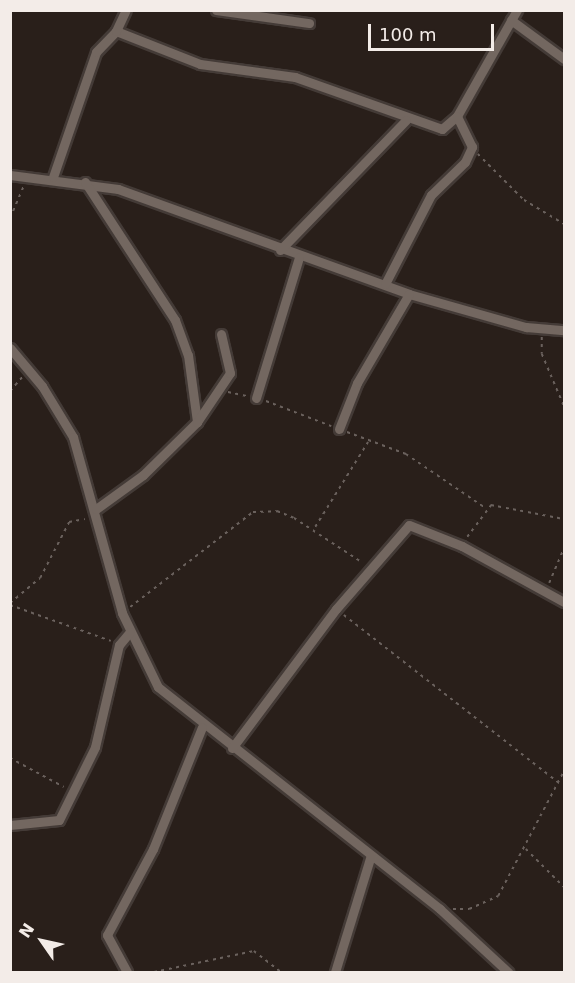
<!DOCTYPE html>
<style>
body{margin:0}
#map{position:relative;width:575px;height:983px;overflow:hidden;background:#291f1a;font-family:"DejaVu Sans",sans-serif}
div>[style]{position:absolute}
.path>*{height:1.5px;margin-top:-0.75px;transform-origin:0;background:repeating-linear-gradient(90deg,#6a615d 0 3px,transparent 0 7.5px)}
.roads{filter:drop-shadow(2px 0 #443b37) drop-shadow(-2px 0 #443b37) drop-shadow(0 2px #443b37) drop-shadow(0 -2px #443b37)}
.minor>*{height:9px;margin:-4.5px;padding:0 4.5px;transform-origin:4.5px;border-radius:4.5px;background:#736760}
span{translate:-50% -50%;white-space:nowrap;text-align:center;line-height:1.15;-webkit-text-stroke:6px #291f1a;paint-order:stroke}
.frame{position:absolute;inset:0;border:12px solid #f3ece8;pointer-events:none}
.north{position:absolute;left:12px;top:911px;width:60px;height:60px;-webkit-text-stroke:4px #291f1a;paint-order:stroke;rotate:304deg;font-size:16px;font-weight:700;line-height:24px;text-align:center;color:#f3ece8}
.north::after{content:'';display:block;margin:auto;width:21px;height:27px;background:#f3ece8;clip-path:polygon(50% 0,100% 100%,50% 72%,0 100%)}
.scale{position:absolute;left:368px;top:24px;width:126px;height:27px;box-sizing:border-box;border:3px solid #f3ece8;border-top:0;padding-left:8px;font-size:18px;line-height:21px;white-space:nowrap;color:#f3ece8;-webkit-text-stroke:4px #291f1a;paint-order:stroke}
</style>
<div id="map">
<div class="path">
<i style="left:478px;top:154px;width:65px;rotate:45deg"></i>
<i style="left:524px;top:200px;width:47px;rotate:31deg"></i>
<i style="left:10px;top:218px;width:36px;rotate:-67deg"></i>
<i style="left:542px;top:337px;width:17px;rotate:90deg"></i>
<i style="left:542px;top:354px;width:56px;rotate:67.1deg"></i>
<i style="left:10px;top:391px;width:20px;rotate:-49deg"></i>
<i style="left:228px;top:392px;width:19px;rotate:12deg"></i>
<i style="left:266px;top:401px;width:70px;rotate:21deg"></i>
<i style="left:347px;top:432px;width:63px;rotate:20.4deg"></i>
<i style="left:406px;top:454px;width:94px;rotate:34.2deg"></i>
<i style="left:315px;top:527px;width:100px;rotate:-58.1deg"></i>
<i style="left:467px;top:537px;width:40px;rotate:-53deg"></i>
<i style="left:491px;top:505px;width:74px;rotate:10.9deg"></i>
<i style="left:549px;top:583px;width:38px;rotate:-67deg"></i>
<i style="left:10px;top:603px;width:39px;rotate:-40deg"></i>
<i style="left:40px;top:578px;width:63px;rotate:-62.6deg"></i>
<i style="left:69px;top:522px;width:16px;rotate:-11deg"></i>
<i style="left:10px;top:605px;width:107px;rotate:19.6deg"></i>
<i style="left:130px;top:607px;width:155px;rotate:-37.7deg"></i>
<i style="left:253px;top:512px;width:24px;rotate:-2deg"></i>
<i style="left:277px;top:511px;width:18px;rotate:22deg"></i>
<i style="left:294px;top:518px;width:82px;rotate:33.1deg"></i>
<i style="left:344px;top:615px;width:273px;rotate:38deg"></i>
<i style="left:10px;top:758px;width:61px;rotate:28.2deg"></i>
<i style="left:526px;top:849px;width:54px;rotate:45deg"></i>
<i style="left:453px;top:909px;width:16px"></i>
<i style="left:469px;top:909px;width:32px;rotate:-24deg"></i>
<i style="left:498px;top:896px;width:141px;rotate:-62.2deg"></i>
<i style="left:154px;top:972px;width:102px;rotate:-11.9deg"></i>
<i style="left:254px;top:951px;width:34px;rotate:38deg"></i>
</div>
<div class="roads">
<div class="minor">
<i style="left:216px;top:10px;width:94px;rotate:8deg"></i>
<i style="left:511px;top:20px;width:66px;rotate:36.3deg"></i>
<i style="left:116px;top:31px;width:90px;rotate:21.4deg"></i>
<i style="left:200px;top:64px;width:96px;rotate:7.8deg"></i>
<i style="left:295px;top:77px;width:156px;rotate:19.5deg"></i>
<i style="left:442px;top:129px;width:20px;rotate:-41deg"></i>
<i style="left:457px;top:116px;width:122px;rotate:-60.5deg"></i>
<i style="left:10px;top:175px;width:109px;rotate:7.4deg"></i>
<i style="left:118px;top:189px;width:309px;rotate:19.8deg"></i>
<i style="left:409px;top:294px;width:122px;rotate:15.8deg"></i>
<i style="left:526px;top:327px;width:38px;rotate:5deg"></i>
<i style="left:53px;top:177px;width:132px;rotate:-71deg"></i>
<i style="left:96px;top:52px;width:29px;rotate:-46deg"></i>
<i style="left:116px;top:31px;width:23px;rotate:-65deg"></i>
<i style="left:85px;top:182px;width:165px;rotate:56.9deg"></i>
<i style="left:175px;top:320px;width:37px;rotate:70deg"></i>
<i style="left:188px;top:355px;width:68px;rotate:82.3deg"></i>
<i style="left:280px;top:250px;width:181px;rotate:-45.9deg"></i>
<i style="left:385px;top:284px;width:100px;rotate:-62.7deg"></i>
<i style="left:431px;top:195px;width:47px;rotate:-44.1deg"></i>
<i style="left:465px;top:162px;width:17px;rotate:-65deg"></i>
<i style="left:472px;top:147px;width:34px;rotate:-116deg"></i>
<i style="left:10px;top:348px;width:50px;rotate:49.9deg"></i>
<i style="left:42px;top:386px;width:60px;rotate:58.7deg"></i>
<i style="left:73px;top:437px;width:183px;rotate:74.4deg"></i>
<i style="left:122px;top:613px;width:82px;rotate:64.1deg"></i>
<i style="left:158px;top:687px;width:359px;rotate:38.2deg"></i>
<i style="left:440px;top:909px;width:93px;rotate:42.8deg"></i>
<i style="left:256px;top:398px;width:147px;rotate:-73deg"></i>
<i style="left:339px;top:429px;width:49px;rotate:-68.6deg"></i>
<i style="left:357px;top:383px;width:103px;rotate:-59.7deg"></i>
<i style="left:96px;top:509px;width:58px;rotate:-35.9deg"></i>
<i style="left:143px;top:475px;width:76px;rotate:-44.5deg"></i>
<i style="left:197px;top:422px;width:59px;rotate:-56deg"></i>
<i style="left:230px;top:373px;width:40px;rotate:-103deg"></i>
<i style="left:232px;top:748px;width:174px;rotate:-53.2deg"></i>
<i style="left:336px;top:609px;width:111px;rotate:-49deg"></i>
<i style="left:409px;top:525px;width:57px;rotate:21.6deg"></i>
<i style="left:462px;top:546px;width:116px;rotate:28.8deg"></i>
<i style="left:10px;top:825px;width:49px;rotate:-5.8deg"></i>
<i style="left:59px;top:820px;width:81px;rotate:-63.7deg"></i>
<i style="left:95px;top:747px;width:105px;rotate:-76.8deg"></i>
<i style="left:119px;top:645px;width:17px;rotate:-50deg"></i>
<i style="left:127px;top:972px;width:42px;rotate:-118.4deg"></i>
<i style="left:107px;top:935px;width:98px;rotate:-61.9deg"></i>
<i style="left:153px;top:849px;width:131px;rotate:-68.1deg"></i>
<i style="left:335px;top:972px;width:122px;rotate:-72.9deg"></i>
</div>
</div>
<div class="frame"></div>
<div class="north">N</div>
<div class="scale">100 m</div>
</div>
